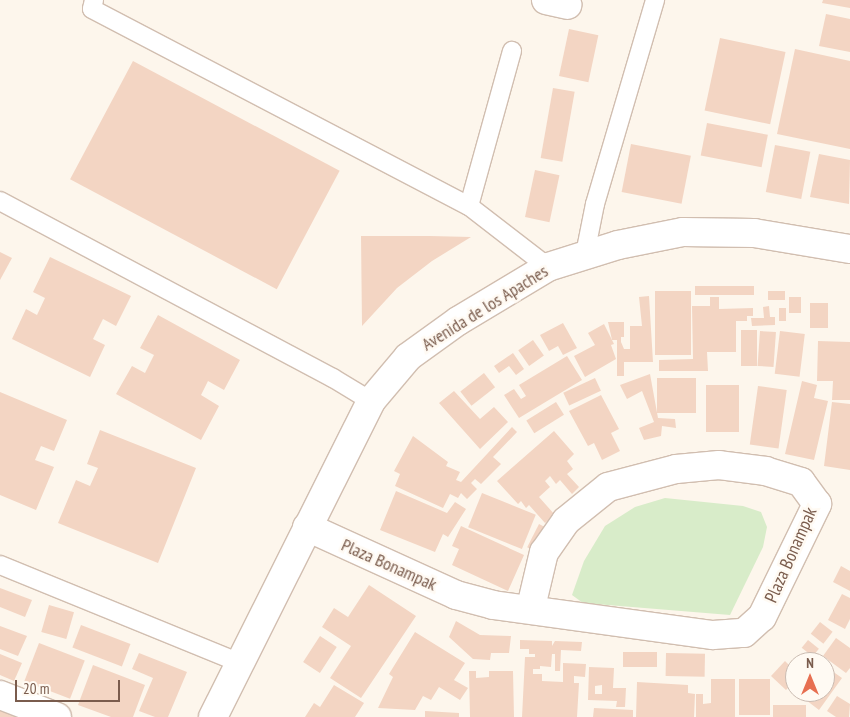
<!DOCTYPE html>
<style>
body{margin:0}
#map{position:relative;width:850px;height:717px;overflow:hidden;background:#fdf6ec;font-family:"PT Sans Narrow",sans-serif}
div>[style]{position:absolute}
.green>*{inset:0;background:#d8ecc9}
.building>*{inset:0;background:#f3d5c3;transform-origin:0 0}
.roads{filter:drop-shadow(1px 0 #d1beb0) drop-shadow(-1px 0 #d1beb0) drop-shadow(0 1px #d1beb0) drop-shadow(0 -1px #d1beb0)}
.service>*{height:18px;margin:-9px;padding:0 9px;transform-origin:9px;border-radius:9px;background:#fff}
.minor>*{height:28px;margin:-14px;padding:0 14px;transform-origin:14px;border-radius:14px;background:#fff}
.tertiary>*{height:28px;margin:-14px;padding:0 14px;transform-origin:14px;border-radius:14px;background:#fff}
span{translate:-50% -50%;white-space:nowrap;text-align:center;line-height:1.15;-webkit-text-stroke:5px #fffaf3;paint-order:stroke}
.street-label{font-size:18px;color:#7a5c4d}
.north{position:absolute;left:785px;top:652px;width:50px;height:50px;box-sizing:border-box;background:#fffaf3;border:1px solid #cabbb1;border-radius:50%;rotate:0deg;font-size:14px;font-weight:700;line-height:20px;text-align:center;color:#7a5c4d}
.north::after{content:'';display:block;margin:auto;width:18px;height:22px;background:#e76f51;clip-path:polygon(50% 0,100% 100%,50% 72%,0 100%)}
.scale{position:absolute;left:15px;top:680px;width:105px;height:22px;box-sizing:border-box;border:2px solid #7a5c4d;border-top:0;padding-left:6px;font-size:15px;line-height:18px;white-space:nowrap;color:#7a5c4d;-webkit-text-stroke:4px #fffaf3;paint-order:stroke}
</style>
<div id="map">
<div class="green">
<i style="clip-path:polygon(665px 498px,743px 506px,761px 512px,767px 527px,763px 547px,730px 615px,583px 603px,572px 595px,584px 561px,605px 526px,635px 507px)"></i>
</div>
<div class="building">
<i style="clip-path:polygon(823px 0,850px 0,850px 8px,822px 3px)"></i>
<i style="clip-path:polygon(826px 14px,850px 19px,850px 52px,819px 46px)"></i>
<i style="left:569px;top:29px;width:30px;height:48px;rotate:12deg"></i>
<i style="left:720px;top:38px;width:67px;height:74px;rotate:12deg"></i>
<i style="clip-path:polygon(795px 49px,850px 61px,850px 149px,777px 134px)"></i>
<i style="left:133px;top:61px;width:234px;height:134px;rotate:28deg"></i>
<i style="left:553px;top:88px;width:22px;height:71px;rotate:10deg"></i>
<i style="left:707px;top:123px;width:62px;height:33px;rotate:11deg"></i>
<i style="left:631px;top:144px;width:61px;height:49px;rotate:11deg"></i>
<i style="left:775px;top:145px;width:36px;height:48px;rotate:11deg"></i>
<i style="clip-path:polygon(819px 154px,850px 160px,849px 204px,810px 197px)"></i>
<i style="left:535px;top:170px;width:25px;height:48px;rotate:12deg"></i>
<i style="clip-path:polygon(361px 236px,430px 236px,471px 237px,432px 261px,397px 288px,362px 326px)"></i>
<i style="clip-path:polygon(0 252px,12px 258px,0 280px)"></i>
<i style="clip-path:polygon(50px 257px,131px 296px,116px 326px,103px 319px,93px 339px,105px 345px,90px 377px,12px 339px,26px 309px,37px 315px,45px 298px,33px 292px)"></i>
<i style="left:695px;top:286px;width:59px;height:9px"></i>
<i style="left:655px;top:291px;width:36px;height:64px"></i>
<i style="left:768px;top:291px;width:17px;height:9px"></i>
<i style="clip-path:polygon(649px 296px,653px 362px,624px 362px,624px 376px,617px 376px,617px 340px,612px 340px,608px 322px,624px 322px,624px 337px,621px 337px,621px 342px,624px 349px,630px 349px,630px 326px,642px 326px,639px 297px)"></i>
<i style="clip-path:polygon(710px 297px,719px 297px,719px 309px,753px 308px,753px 316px,747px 316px,747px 321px,736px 321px,736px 352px,707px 352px,708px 371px,659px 371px,659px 360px,693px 359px,692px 306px,710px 306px)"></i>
<i style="left:789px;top:297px;width:12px;height:16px"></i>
<i style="left:828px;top:303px;width:25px;height:18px;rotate:90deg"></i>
<i style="clip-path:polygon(769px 306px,770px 317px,775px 317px,775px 325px,752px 326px,751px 318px,764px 318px,763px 307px)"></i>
<i style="left:779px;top:308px;width:7px;height:13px"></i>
<i style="clip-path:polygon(158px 315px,240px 360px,224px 390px,208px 381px,201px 395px,219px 406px,201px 440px,116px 394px,132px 366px,145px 373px,154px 355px,140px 348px)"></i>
<i style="clip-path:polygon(563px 323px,577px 348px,563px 355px,558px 346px,549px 351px,540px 335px)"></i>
<i style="clip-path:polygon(604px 324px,614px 344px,611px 345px,616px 359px,585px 377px,574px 356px,595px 345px,588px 333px)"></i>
<i style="left:741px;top:330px;width:16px;height:36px"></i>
<i style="left:760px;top:331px;width:16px;height:35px;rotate:4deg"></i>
<i style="left:780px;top:331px;width:25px;height:43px;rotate:7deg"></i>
<i style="left:533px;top:340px;width:19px;height:18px;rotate:55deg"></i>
<i style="clip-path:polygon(818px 341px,850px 342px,850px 400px,832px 400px,833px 381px,817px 381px)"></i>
<i style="clip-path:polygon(513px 353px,524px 369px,516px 375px,509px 366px,499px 373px,494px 366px)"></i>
<i style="clip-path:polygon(567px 356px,582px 380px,519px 418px,504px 395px,514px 389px,521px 399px,526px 396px,519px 385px)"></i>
<i style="left:484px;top:373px;width:18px;height:30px;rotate:52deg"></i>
<i style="clip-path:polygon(650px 374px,658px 418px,675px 419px,676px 428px,662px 426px,661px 436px,644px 440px,639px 428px,654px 422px,642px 391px,627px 399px,620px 385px)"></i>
<i style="left:595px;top:378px;width:14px;height:35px;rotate:65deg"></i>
<i style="left:657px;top:378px;width:39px;height:35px"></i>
<i style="clip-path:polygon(802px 381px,817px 385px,814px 398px,828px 401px,814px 460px,785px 454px)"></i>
<i style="left:706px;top:385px;width:33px;height:47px"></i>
<i style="left:758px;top:386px;width:29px;height:59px;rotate:8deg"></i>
<i style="clip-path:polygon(454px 391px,480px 419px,494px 407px,508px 422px,480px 449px,439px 403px)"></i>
<i style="clip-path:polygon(0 392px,67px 420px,54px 451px,41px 446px,35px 460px,54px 467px,36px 510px,0 495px)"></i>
<i style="clip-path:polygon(601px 395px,619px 429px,611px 433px,620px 451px,602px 460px,594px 443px,588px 446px,569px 411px)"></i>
<i style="left:556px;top:402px;width:15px;height:35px;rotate:58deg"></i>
<i style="clip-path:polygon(832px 402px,850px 404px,850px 470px,824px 466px)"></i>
<i style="clip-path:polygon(512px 427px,517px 432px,493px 457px,501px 464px,481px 484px,475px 479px,471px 483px,477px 489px,467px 499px,461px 493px,458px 498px,450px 494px,443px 508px,395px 486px,400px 474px,394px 471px,413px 436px,448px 462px,446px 466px,460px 472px,456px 480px,461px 482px)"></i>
<i style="clip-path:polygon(100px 430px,196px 468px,158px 563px,58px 523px,76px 480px,90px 486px,98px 468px,87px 464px)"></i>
<i style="clip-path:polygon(554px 431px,574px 454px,567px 461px,573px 469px,567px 474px,579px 487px,572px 494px,560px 480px,556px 484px,550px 476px,545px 481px,550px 487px,539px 497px,555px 515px,545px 523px,529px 505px,526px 508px,521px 501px,518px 504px,497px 481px)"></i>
<i style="clip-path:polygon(396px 491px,447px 513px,455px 502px,466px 509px,448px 537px,443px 534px,435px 552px,380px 530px)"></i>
<i style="left:482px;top:493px;width:58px;height:37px;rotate:22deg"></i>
<i style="left:539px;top:524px;width:7px;height:26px;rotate:27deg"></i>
<i style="clip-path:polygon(461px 526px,524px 555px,508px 591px,452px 565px,459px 549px,452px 546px)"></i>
<i style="clip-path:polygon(841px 566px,850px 571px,850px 591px,833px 582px)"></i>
<i style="clip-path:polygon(369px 585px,416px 616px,361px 698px,330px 678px,351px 646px,322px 627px,334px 608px,348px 617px)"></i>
<i style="clip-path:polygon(0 588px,32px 600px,25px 617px,0 607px)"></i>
<i style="clip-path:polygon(842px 594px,850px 598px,850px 619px,845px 629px,828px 620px)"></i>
<i style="left:49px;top:605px;width:26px;height:28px;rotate:16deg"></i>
<i style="clip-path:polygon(456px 621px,480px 635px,511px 636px,509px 653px,491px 653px,490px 660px,473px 659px,449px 637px)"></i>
<i style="left:820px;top:622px;width:16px;height:15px;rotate:38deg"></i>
<i style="left:81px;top:625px;width:53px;height:24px;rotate:21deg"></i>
<i style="clip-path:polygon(0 626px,27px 636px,18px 656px,0 649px)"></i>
<i style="clip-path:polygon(415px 632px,465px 663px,454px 680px,468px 688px,460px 700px,439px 687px,431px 700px,423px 696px,415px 710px,378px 708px,393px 677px,389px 674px)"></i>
<i style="left:320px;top:636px;width:20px;height:31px;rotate:33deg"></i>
<i style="clip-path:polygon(836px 638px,850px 648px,850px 668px,846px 673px,823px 656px)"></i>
<i style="clip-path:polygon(520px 640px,552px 641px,552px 646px,555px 641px,582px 642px,581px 651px,561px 650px,560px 671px,555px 671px,555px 654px,552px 654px,551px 667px,540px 666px,540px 669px,533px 669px,533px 674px,542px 674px,542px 681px,563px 682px,563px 663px,586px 664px,585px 677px,574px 676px,574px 683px,579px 683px,577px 717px,522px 717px,525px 657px,535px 657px,535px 654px,529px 654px,529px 649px,520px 649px)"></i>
<i style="left:808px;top:640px;width:14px;height:10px;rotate:39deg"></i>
<i style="left:39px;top:643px;width:49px;height:41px;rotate:21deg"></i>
<i style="left:623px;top:652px;width:34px;height:15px"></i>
<i style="clip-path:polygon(139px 653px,187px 672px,168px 717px,155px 717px,139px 711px,153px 678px,132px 669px)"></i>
<i style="left:666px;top:653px;width:39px;height:23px;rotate:1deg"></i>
<i style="clip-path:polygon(0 654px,22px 663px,14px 681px,0 675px)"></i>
<i style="clip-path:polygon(785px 661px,795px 671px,795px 681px,786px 690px,771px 676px)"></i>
<i style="clip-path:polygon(93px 665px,145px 685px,133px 717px,111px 717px,78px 705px)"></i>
<i style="clip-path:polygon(825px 666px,842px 678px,819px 710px,802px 697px,806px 692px,825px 692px)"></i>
<i style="clip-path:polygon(evenodd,589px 667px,614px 668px,613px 688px,626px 688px,625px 707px,616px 707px,617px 701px,588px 700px,589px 667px,602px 685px,602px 694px,595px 694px,595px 686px,602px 685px)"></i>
<i style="clip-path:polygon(469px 671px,476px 671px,476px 678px,489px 677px,489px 671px,513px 671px,514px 717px,470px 717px)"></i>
<i style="clip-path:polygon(711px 679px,735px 679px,735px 717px,696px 717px,696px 694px,703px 694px,703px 704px,711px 703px)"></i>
<i style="left:770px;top:679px;width:36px;height:31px;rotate:90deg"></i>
<i style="clip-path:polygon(637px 682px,688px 685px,688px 693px,695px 694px,694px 717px,636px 717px)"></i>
<i style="clip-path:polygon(334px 685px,364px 703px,355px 717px,305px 717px,314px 703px,320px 707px)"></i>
<i style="clip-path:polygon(837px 696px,850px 704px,849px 717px,836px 717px,827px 711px)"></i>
<i style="left:773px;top:705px;width:33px;height:12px"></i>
<i style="clip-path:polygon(594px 708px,633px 710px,633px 717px,593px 717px)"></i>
<i style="clip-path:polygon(0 710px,19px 717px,0 717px)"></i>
<i style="clip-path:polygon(425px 711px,459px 713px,459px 717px,425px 717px)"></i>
</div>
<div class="roads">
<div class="service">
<i style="left:94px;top:0;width:9px;rotate:103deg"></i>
<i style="left:92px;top:9px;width:425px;rotate:27.6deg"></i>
<i style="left:469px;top:206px;width:100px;rotate:37.7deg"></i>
<i style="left:0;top:201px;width:377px;rotate:28deg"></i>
<i style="left:333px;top:378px;width:44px;rotate:31.2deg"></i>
<i style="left:469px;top:206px;width:161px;rotate:-74.5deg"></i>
<i style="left:585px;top:254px;width:51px;rotate:-78.7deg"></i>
<i style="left:595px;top:204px;width:213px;rotate:-73.6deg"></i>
<i style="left:0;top:565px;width:259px;rotate:22.2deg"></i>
</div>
<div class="minor">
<i style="left:546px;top:0;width:22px;rotate:13deg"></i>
<i style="left:307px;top:527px;width:164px;rotate:24.5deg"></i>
<i style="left:456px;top:595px;width:38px;rotate:15deg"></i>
<i style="left:493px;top:605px;width:222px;rotate:7.8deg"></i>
<i style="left:713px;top:635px;width:31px;rotate:-4deg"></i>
<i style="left:744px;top:633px;width:24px;rotate:-42deg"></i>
<i style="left:762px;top:617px;width:126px;rotate:-64deg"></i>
<i style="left:817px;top:504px;width:27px;rotate:-126deg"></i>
<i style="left:801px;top:482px;width:37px;rotate:-163deg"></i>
<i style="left:766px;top:471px;width:47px;rotate:-172.7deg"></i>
<i style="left:719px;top:465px;width:43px;rotate:174.7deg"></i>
<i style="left:676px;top:469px;width:70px;rotate:165.2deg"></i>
<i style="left:608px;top:487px;width:54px;rotate:141deg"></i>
<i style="left:566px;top:521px;width:38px;rotate:125deg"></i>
<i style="left:544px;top:552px;width:57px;rotate:103.3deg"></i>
<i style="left:0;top:695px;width:61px;rotate:21.1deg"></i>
</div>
<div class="tertiary">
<i style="left:213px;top:717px;width:353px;rotate:-63.4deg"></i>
<i style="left:371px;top:401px;width:57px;rotate:-49.9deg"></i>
<i style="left:408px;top:357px;width:62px;rotate:-35.8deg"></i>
<i style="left:458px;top:321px;width:105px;rotate:-31deg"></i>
<i style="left:548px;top:267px;width:73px;rotate:-17.4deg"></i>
<i style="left:618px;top:245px;width:66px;rotate:-11.3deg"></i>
<i style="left:683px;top:232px;width:71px;rotate:0.8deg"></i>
<i style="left:754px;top:233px;width:97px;rotate:9.5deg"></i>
</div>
</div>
<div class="street-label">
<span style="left:485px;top:308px;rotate:-32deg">Avenida de los Apaches</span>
<span style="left:791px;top:555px;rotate:-66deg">Plaza Bonampak</span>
<span style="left:389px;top:565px;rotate:24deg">Plaza Bonampak</span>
</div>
<div class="north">N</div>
<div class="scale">20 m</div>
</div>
